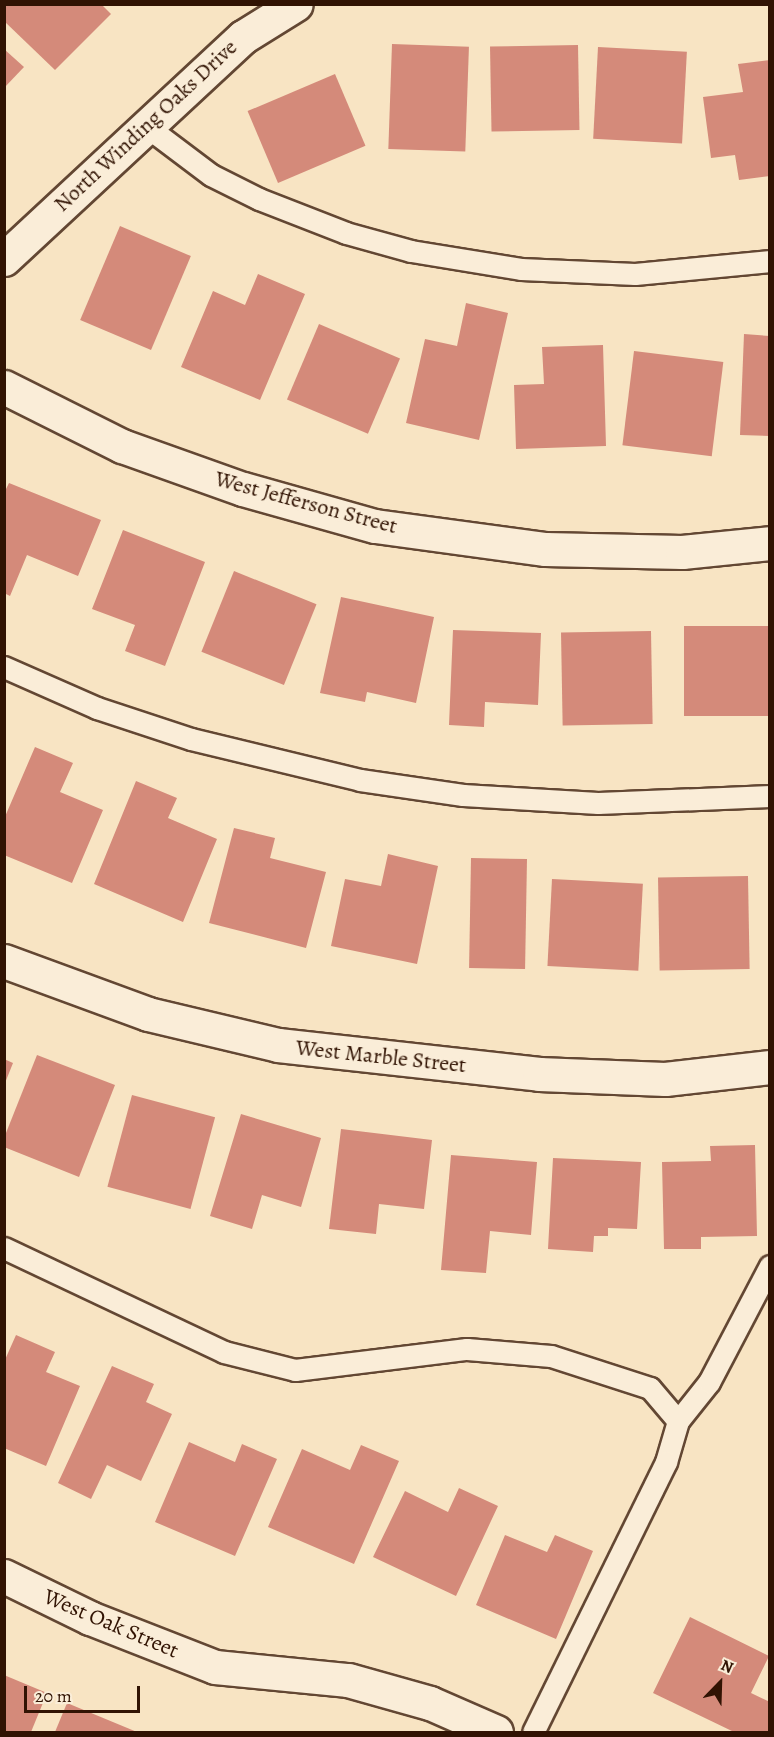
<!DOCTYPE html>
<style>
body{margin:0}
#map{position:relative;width:774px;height:1737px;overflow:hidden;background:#f8e4c3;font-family:Alegreya,serif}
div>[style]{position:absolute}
.building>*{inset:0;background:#d48a7a;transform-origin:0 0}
.roads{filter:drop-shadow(2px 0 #634733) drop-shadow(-2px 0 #634733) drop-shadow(0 2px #634733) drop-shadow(0 -2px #634733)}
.lane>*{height:21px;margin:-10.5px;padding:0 10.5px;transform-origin:10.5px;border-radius:10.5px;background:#faedd8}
.street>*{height:33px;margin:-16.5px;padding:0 16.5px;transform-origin:16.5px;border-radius:16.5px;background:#faedd8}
.secondary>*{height:33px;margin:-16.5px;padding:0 16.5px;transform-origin:16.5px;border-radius:16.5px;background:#faedd8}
span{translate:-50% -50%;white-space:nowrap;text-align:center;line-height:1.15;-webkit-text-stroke:4.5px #faedd8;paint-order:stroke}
.street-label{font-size:22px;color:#311303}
.frame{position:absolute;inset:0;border:6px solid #311303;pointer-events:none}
.north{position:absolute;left:690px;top:1653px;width:60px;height:60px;-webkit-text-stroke:4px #faedd8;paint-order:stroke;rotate:23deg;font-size:16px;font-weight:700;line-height:24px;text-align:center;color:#311303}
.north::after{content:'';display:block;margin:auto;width:21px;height:27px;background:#311303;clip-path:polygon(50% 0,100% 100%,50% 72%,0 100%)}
.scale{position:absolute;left:24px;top:1686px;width:116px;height:27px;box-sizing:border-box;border:3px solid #311303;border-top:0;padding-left:8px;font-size:18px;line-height:21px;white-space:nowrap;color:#311303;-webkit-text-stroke:4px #faedd8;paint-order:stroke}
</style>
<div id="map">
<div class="building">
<i style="clip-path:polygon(4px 4px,101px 4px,111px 14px,55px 70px,4px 21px)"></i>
<i style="left:392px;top:44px;width:77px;height:105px;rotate:2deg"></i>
<i style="left:578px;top:45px;width:85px;height:88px;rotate:89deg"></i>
<i style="left:598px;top:47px;width:89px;height:92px;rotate:3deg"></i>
<i style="clip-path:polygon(4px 49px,24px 67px,4px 88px)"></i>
<i style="clip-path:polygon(770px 60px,770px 176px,739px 180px,735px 155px,711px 158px,703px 97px,743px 92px,738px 64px)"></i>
<i style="left:335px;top:74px;width:78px;height:95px;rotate:67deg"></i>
<i style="left:120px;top:226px;width:77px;height:102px;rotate:23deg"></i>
<i style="clip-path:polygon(258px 274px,305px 294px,260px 400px,181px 367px,213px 291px,245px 305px)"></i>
<i style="clip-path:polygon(466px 303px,508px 313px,479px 440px,406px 423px,425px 339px,457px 346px)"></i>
<i style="left:319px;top:324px;width:88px;height:82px;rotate:23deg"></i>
<i style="clip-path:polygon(744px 334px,770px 336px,770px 436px,740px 435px)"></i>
<i style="clip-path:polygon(603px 345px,606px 446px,516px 449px,514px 385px,544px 384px,542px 347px)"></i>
<i style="left:634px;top:351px;width:90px;height:95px;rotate:7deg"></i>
<i style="clip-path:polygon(9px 483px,101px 520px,78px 576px,27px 555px,10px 596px,4px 593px,4px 493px)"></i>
<i style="clip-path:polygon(123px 530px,205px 562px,165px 666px,125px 651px,135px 625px,92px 609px)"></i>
<i style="left:234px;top:571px;width:89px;height:87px;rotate:22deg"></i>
<i style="clip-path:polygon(341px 597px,434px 617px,416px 703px,367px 692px,365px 702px,320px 693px)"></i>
<i style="left:770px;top:626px;width:90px;height:86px;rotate:90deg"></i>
<i style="clip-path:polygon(453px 630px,541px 633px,538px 705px,485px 702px,484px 727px,449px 725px)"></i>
<i style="left:651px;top:631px;width:93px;height:90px;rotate:89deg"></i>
<i style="clip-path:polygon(35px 747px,73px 763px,60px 792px,103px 810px,72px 883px,4px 855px,4px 819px)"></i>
<i style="clip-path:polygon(136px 781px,177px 798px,168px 818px,217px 839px,183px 922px,94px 884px)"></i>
<i style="clip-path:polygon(234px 828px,275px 838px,270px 858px,326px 872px,306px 948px,209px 923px)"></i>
<i style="clip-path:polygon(388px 854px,438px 866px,417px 964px,331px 946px,345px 879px,381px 886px)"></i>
<i style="left:471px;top:858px;width:56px;height:110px;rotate:1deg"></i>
<i style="left:748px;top:876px;width:93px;height:90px;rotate:89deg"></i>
<i style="left:552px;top:879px;width:91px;height:87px;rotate:3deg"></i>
<i style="clip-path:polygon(37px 1055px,115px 1085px,79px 1177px,4px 1147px,4px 1138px)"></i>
<i style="clip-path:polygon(4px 1059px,13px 1063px,5px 1083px,4px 1083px)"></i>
<i style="left:132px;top:1095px;width:86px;height:95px;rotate:15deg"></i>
<i style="clip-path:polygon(241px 1114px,321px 1138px,301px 1207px,262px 1195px,252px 1229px,210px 1216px)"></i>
<i style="clip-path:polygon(341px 1129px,432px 1140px,424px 1209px,379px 1204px,376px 1234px,329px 1229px)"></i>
<i style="clip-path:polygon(755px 1145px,757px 1236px,701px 1237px,701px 1249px,664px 1249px,662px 1162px,711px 1161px,710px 1146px)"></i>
<i style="clip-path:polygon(451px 1155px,537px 1162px,531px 1235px,490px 1231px,486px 1273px,441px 1270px)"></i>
<i style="clip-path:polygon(553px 1158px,641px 1162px,637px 1229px,608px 1228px,608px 1236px,594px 1236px,593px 1252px,548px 1249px)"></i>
<i style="clip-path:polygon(16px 1335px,55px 1352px,46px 1372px,80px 1386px,46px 1466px,4px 1448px,4px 1362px)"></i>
<i style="clip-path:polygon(112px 1366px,154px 1384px,146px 1402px,172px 1414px,141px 1481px,107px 1465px,91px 1499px,58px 1483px)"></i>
<i style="clip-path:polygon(189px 1442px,235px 1462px,242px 1444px,277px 1459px,235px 1556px,155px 1522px)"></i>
<i style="clip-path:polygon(361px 1445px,399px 1461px,354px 1564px,268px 1527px,302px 1449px,350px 1470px)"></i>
<i style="clip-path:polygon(459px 1488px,498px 1506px,456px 1596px,373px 1557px,405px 1491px,448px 1512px)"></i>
<i style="clip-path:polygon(505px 1535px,547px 1552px,555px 1535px,593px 1551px,556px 1639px,476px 1605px)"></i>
<i style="clip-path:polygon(690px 1617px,769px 1656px,751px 1693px,770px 1702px,770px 1732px,734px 1732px,653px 1693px)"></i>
<i style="clip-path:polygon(4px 1675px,47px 1693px,31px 1732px,4px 1732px)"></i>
<i style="clip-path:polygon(67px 1703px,137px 1732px,55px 1732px)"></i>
</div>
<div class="roads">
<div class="lane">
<i style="left:146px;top:126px;width:81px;rotate:37deg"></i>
<i style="left:211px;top:175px;width:54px;rotate:26.6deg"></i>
<i style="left:259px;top:199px;width:93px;rotate:21.3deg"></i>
<i style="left:346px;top:233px;width:67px;rotate:15.5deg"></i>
<i style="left:411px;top:251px;width:111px;rotate:9.3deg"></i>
<i style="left:521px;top:269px;width:114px;rotate:2.5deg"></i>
<i style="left:635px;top:274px;width:136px;rotate:-5.5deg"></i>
<i style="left:4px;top:667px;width:102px;rotate:23.8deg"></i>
<i style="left:97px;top:708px;width:99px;rotate:18.3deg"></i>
<i style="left:191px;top:739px;width:174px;rotate:13.6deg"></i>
<i style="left:360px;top:780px;width:104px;rotate:8.3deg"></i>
<i style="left:463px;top:795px;width:135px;rotate:3.4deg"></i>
<i style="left:598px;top:803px;width:172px;rotate:-2.3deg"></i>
<i style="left:4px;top:1248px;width:243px;rotate:25.3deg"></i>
<i style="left:224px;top:1352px;width:73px;rotate:14.2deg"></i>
<i style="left:295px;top:1370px;width:173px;rotate:-7deg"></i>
<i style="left:467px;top:1349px;width:84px;rotate:4.8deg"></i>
<i style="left:551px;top:1356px;width:104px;rotate:17.9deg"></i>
<i style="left:650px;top:1388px;width:43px;rotate:49.7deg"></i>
<i style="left:678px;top:1421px;width:43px;rotate:106.3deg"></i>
<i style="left:666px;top:1462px;width:301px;rotate:116.2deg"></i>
<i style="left:678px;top:1421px;width:50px;rotate:-51.5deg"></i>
<i style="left:709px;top:1382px;width:131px;rotate:-62.3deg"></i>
</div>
<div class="street">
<i style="left:4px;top:259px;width:326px;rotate:-42.9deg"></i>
<i style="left:243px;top:37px;width:62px;rotate:-31.9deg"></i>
<i style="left:4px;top:387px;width:132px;rotate:26.6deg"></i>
<i style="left:122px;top:446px;width:128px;rotate:19.6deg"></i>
<i style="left:243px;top:489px;width:137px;rotate:15.7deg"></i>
<i style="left:375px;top:526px;width:172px;rotate:7.7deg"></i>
<i style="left:545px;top:549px;width:137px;rotate:1.3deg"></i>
<i style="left:682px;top:552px;width:88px;rotate:-5.8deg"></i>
<i style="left:4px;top:961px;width:153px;rotate:20.2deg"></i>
<i style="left:148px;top:1014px;width:134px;rotate:13.4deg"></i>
<i style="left:278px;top:1045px;width:263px;rotate:6.3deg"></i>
<i style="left:539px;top:1074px;width:126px;rotate:2.3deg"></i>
<i style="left:665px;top:1079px;width:106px;rotate:-6.5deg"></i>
</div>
<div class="secondary">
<i style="left:4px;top:1576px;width:96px;rotate:26deg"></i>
<i style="left:90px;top:1618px;width:134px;rotate:21.4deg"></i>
<i style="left:215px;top:1667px;width:134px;rotate:5.6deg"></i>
<i style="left:348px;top:1680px;width:85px;rotate:15.7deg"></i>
<i style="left:430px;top:1703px;width:72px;rotate:23.7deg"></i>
</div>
</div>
<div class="street-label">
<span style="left:146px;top:126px;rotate:-43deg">North Winding Oaks Drive</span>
<span style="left:306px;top:503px;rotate:15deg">West Jefferson Street</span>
<span style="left:381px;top:1057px;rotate:6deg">West Marble Street</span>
<span style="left:111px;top:1624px;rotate:23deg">West Oak Street</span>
</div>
<div class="frame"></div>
<div class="north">N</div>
<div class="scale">20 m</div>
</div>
